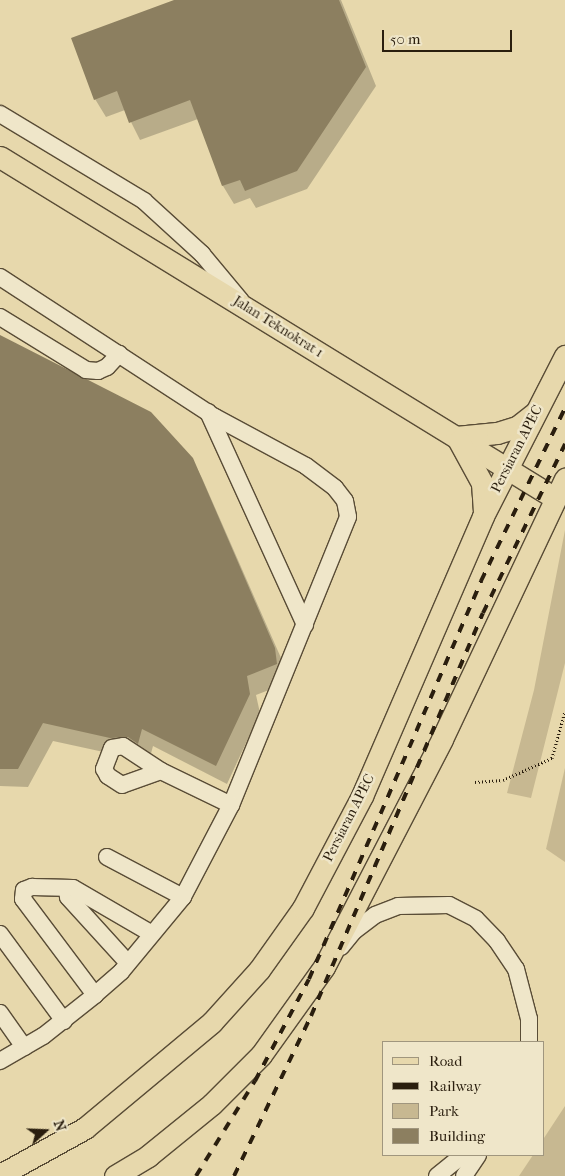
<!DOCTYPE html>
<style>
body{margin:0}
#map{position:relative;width:565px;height:1176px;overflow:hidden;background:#e7d8ac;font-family:"IM FELL French Canon",serif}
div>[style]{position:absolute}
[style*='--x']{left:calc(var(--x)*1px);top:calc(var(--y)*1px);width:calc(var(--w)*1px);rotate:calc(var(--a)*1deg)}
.green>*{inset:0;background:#c7b891}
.shadow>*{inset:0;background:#0003}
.building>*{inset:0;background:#8c7f60}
.path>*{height:3px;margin-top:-1.5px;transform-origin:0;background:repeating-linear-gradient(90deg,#2a1e0e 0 1px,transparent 0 3.5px)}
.roads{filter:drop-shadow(1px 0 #594c36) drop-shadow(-1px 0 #594c36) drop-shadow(0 1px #594c36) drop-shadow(0 -1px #594c36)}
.minor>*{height:16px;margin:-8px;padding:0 8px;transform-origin:8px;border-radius:8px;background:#efe6c9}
.major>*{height:21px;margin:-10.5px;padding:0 10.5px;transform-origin:10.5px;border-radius:10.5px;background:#e7d8ac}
.rail>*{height:4px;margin-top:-2px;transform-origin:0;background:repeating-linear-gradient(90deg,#2a1e0e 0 9px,transparent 0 18px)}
span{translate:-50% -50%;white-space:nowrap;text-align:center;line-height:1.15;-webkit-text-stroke:5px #efe6c9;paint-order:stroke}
.street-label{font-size:14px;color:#2a1e0e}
.legend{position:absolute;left:382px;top:1041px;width:162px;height:115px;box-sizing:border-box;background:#efe6c9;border:1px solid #a0967e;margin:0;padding:6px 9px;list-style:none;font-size:15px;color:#2a1e0e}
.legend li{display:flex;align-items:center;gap:10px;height:25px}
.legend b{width:25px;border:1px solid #a0967e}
.north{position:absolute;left:20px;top:1106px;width:50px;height:50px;-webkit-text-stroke:4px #efe6c9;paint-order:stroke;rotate:70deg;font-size:14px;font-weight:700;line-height:20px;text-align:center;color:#2a1e0e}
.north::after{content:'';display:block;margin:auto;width:18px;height:22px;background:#2a1e0e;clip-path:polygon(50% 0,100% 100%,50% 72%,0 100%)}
.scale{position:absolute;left:382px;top:30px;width:130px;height:22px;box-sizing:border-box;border:2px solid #2a1e0e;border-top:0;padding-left:6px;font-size:15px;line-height:18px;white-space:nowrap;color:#2a1e0e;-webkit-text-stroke:4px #efe6c9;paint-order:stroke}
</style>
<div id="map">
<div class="green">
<div style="clip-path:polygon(565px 530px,565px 663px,531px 798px,507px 793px,534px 690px)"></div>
<div style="clip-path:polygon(565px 768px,565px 862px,546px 849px)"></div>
<div style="clip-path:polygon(565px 1106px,565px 1176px,519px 1176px,533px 1155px,544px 1155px,544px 1138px)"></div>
</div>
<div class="shadow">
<div style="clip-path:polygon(177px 0,341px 0,376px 86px,307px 189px,256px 208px,250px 198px,234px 204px,223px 186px,198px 119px,140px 140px,125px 110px,106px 117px,95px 99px)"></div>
<div style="clip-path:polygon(0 336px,192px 459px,202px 478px,285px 667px,287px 683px,256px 695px,260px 713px,227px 784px,153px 746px,149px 761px,139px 755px,122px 756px,53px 741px,28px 787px,0 786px)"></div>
</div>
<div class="building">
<div style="clip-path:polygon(174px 0,339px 0,366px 67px,297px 171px,245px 191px,240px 180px,222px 186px,190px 100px,129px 123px,117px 91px,94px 100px,71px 38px)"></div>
<div style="clip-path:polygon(0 335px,151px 412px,193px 458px,275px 648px,277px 664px,247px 676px,250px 694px,216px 766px,142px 729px,138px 744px,128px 737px,110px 738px,43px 723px,18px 769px,0 769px)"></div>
</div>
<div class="path">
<div style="--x:475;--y:782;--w:28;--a:-4"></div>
<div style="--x:503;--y:780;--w:54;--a:-24.2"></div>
<div style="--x:552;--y:758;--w:49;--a:-74.5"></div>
</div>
<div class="roads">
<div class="minor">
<div style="--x:0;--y:114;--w:168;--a:31.1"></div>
<div style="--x:144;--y:201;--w:79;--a:42.4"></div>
<div style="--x:202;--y:254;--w:61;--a:50.3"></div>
<div style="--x:0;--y:277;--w:257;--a:33.1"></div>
<div style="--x:215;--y:417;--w:103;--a:28.3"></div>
<div style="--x:306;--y:466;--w:36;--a:37"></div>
<div style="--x:335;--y:488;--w:16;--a:52"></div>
<div style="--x:345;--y:501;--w:16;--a:79"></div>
<div style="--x:348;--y:517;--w:311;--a:112.1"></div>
<div style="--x:231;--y:805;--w:104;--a:117.6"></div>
<div style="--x:183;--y:897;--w:97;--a:129.6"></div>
<div style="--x:121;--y:972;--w:35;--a:139"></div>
<div style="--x:95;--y:995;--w:66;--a:141.7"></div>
<div style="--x:43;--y:1036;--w:50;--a:149.8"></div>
<div style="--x:0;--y:317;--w:101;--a:31.6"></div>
<div style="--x:86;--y:370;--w:12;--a:5"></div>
<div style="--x:98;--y:371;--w:10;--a:-24"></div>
<div style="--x:107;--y:367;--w:18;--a:-47"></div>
<div style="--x:208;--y:412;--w:234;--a:65.5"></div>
<div style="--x:161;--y:771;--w:41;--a:160.3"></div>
<div style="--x:122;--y:785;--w:17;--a:-147"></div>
<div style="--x:108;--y:776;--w:8;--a:-120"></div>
<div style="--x:104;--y:769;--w:22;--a:-69"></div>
<div style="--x:112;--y:748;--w:11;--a:-10"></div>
<div style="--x:123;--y:746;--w:45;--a:33.3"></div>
<div style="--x:161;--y:771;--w:78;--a:25.9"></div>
<div style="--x:107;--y:857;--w:86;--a:27.8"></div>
<div style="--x:67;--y:889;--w:8;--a:83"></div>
<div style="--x:68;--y:897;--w:89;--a:47.7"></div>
<div style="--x:0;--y:934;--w:108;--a:53.7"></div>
<div style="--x:341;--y:947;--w:21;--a:-51"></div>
<div style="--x:354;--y:931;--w:26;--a:-37"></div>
<div style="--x:375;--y:915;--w:25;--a:-21"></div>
<div style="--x:398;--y:906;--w:51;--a:-1.1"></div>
<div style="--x:449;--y:905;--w:30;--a:27"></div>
<div style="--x:476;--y:919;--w:30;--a:46"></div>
<div style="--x:497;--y:941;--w:34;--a:56"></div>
<div style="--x:516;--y:969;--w:52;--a:75.4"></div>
<div style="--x:529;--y:1019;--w:23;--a:90"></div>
<div style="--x:95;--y:995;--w:120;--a:-126.9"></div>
<div style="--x:23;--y:899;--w:9;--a:-84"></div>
<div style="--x:24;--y:890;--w:9;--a:-21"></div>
<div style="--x:32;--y:887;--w:41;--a:1.4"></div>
<div style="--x:73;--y:888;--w:91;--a:30.2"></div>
<div style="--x:0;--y:1013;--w:42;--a:54.8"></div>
<div style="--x:437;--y:1176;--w:33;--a:-39"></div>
<div style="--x:464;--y:1176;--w:25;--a:-56"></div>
</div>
<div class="major">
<div style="--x:0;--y:157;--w:651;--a:31.57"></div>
<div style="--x:456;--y:437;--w:41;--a:-5.6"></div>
<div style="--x:497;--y:433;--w:21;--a:-17"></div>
<div style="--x:517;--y:427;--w:23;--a:-38"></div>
<div style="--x:459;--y:441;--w:48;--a:61.3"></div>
<div style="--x:482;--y:483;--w:29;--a:86"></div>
<div style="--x:0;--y:1175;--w:97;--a:-28.9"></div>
<div style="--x:85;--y:1128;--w:165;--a:-39.8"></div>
<div style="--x:212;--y:1022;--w:70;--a:-47.9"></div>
<div style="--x:259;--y:970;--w:76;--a:-54.6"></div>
<div style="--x:303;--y:908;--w:127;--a:-62.2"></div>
<div style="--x:362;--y:796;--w:305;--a:-66.6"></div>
<div style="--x:483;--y:516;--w:180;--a:-62.9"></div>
<div style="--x:115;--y:1176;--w:39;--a:-31"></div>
<div style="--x:148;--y:1156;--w:82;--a:-39.1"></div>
<div style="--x:212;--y:1104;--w:69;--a:-45"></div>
<div style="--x:261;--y:1055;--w:108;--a:-54.4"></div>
<div style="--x:324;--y:967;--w:257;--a:-62.6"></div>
<div style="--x:442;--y:739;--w:288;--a:-64.7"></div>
</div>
</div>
<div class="rail">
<div style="--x:196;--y:1176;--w:112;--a:-58.2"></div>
<div style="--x:255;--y:1081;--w:115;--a:-62.1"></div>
<div style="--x:309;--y:979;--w:434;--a:-66.6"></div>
<div style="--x:481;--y:581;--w:192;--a:-64.1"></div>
<div style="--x:234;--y:1176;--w:178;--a:-64.3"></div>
<div style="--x:311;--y:1016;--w:438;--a:-66.9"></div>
<div style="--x:483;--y:613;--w:188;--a:-64.1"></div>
</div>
<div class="street-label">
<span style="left:278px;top:327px;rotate:32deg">Jalan Teknokrat 1</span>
<span style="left:517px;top:449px;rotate:-63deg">Persiaran APEC</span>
<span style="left:349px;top:818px;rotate:-63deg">Persiaran APEC</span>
</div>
<ul class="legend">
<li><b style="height:6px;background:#e7d8ac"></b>Road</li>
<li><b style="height:6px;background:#2a1e0e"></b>Railway</li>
<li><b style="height:14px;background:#c7b891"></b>Park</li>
<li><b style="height:14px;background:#8c7f60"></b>Building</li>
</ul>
<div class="north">N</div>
<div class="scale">50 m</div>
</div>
